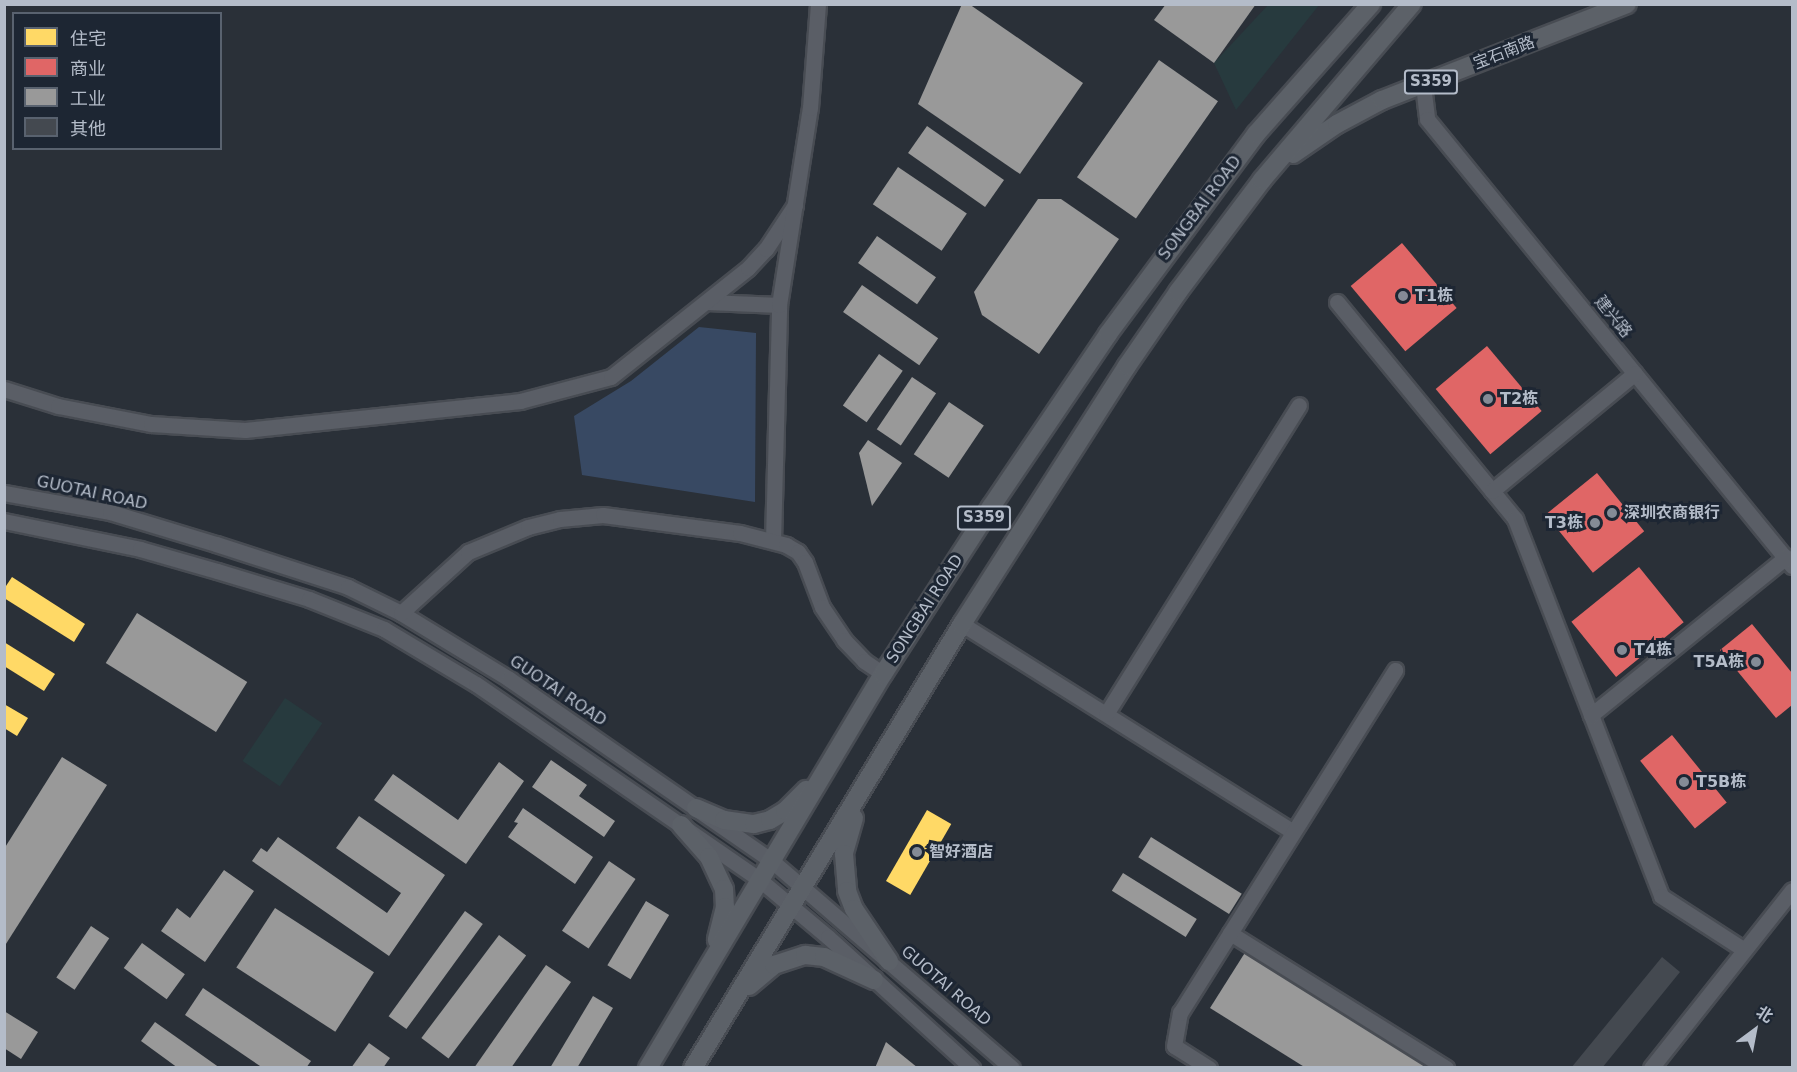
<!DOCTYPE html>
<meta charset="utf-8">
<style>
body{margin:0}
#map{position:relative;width:1797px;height:1072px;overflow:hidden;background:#2a3038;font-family:"DejaVu Sans","Noto Sans SC",sans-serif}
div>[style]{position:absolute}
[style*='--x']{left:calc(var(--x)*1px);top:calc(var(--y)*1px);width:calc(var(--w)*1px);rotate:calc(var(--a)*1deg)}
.green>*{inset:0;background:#273a3e;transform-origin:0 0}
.water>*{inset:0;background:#384963}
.homes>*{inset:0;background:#ffd966;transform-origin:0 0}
.shops>*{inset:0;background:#e06666;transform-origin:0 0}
.industry>*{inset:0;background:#999;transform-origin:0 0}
.building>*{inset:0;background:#444950}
.roads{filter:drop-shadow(2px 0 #484c53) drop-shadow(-2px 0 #484c53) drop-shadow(0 2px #484c53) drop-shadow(0 -2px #484c53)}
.minor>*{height:15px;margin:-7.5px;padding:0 7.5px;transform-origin:7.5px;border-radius:7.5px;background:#5a5e66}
.major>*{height:18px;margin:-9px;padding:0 9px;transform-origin:9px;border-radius:9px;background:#5c6168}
.dots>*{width:16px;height:16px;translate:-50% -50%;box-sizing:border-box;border:3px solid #1d2633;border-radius:50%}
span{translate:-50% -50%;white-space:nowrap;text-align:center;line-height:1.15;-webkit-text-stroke:6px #1d2633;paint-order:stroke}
.shield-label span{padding:2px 4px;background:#1d2633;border:2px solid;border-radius:4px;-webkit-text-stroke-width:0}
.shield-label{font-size:15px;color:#b4bcc9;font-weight:700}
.street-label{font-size:16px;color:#b4bcc9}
.poi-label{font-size:16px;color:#b4bcc9;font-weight:700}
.left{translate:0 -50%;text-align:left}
.right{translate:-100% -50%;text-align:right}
.frame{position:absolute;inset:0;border:6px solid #b4bcc9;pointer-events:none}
.legend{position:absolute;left:12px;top:12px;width:210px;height:138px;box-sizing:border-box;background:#1d2633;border:2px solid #59626f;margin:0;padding:8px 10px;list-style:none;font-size:18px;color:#b4bcc9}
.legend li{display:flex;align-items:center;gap:12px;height:30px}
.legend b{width:30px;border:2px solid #59626f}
.north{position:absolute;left:1725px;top:1000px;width:60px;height:60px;-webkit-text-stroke:4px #1d2633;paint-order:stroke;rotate:32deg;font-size:16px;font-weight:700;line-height:24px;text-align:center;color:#b4bcc9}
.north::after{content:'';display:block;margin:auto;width:21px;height:27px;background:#b4bcc9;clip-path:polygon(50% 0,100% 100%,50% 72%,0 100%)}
</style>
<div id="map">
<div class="green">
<div style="clip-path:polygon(1268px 5px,1319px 5px,1236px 110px,1214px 63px)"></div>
<div style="left:285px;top:698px;width:45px;height:76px;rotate:34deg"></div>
</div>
<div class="water">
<div style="clip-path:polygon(699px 327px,756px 333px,755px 502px,582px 475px,574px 416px,631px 381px)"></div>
</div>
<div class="homes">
<div style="clip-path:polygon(12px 577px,85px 624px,74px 642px,4px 598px,4px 589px)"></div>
<div style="clip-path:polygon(4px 642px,55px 674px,44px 691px,4px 666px)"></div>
<div style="clip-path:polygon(4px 704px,28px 718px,17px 736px,4px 728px)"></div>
<div style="left:927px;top:810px;width:28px;height:82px;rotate:30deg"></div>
</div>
<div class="shops">
<div style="left:1402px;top:243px;width:85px;height:67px;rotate:50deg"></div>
<div style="left:1487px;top:346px;width:85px;height:67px;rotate:50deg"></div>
<div style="left:1597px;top:473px;width:75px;height:66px;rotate:51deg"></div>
<div style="left:1639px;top:567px;width:71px;height:87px;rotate:51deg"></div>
<div style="clip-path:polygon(1752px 624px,1792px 673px,1792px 705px,1776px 718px,1720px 650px)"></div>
<div style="left:1672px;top:735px;width:87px;height:41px;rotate:51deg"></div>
</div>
<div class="industry">
<div style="clip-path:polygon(962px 4px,969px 4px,1083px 83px,1020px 174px,918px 104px)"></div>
<div style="clip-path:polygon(1166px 4px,1256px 4px,1214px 63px,1154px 20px)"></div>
<div style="left:1159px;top:60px;width:72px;height:143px;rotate:35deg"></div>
<div style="left:927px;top:126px;width:94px;height:33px;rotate:35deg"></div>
<div style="left:898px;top:167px;width:83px;height:45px;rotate:34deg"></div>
<div style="clip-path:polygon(1038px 199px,1061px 199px,1119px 239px,1039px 354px,982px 315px,974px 292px)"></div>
<div style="left:877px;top:236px;width:72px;height:33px;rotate:35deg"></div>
<div style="left:862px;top:285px;width:93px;height:33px;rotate:35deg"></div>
<div style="left:879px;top:354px;width:29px;height:63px;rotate:35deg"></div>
<div style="left:912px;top:377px;width:29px;height:63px;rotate:34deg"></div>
<div style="left:949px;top:402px;width:42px;height:63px;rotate:34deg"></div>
<div style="clip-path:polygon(868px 440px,902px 463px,872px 506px,859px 453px)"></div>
<div style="left:137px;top:613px;width:130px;height:59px;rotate:32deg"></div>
<div style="clip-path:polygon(62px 757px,107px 785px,4px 947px,4px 849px)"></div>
<div style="clip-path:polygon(551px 760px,587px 785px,579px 796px,615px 821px,604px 837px,532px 787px)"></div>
<div style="clip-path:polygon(499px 762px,524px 781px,466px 864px,374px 800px,393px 774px,458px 820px)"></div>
<div style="clip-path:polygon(523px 808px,593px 857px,575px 884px,508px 837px,518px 823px,514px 822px)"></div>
<div style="clip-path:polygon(359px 816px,445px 875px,389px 956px,252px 861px,261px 848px,267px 852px,278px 837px,387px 913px,401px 893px,336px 848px)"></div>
<div style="left:1151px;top:837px;width:107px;height:24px;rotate:32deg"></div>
<div style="left:609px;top:861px;width:32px;height:84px;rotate:34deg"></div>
<div style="clip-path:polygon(224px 870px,254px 891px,205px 962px,161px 931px,177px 908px,190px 918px)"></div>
<div style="left:1123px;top:873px;width:87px;height:21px;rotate:32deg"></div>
<div style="left:646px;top:901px;width:27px;height:75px;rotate:31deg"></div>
<div style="left:275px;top:908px;width:118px;height:71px;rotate:33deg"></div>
<div style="left:465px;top:911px;width:22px;height:130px;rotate:36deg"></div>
<div style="left:91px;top:926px;width:22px;height:62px;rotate:34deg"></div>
<div style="left:499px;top:935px;width:34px;height:129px;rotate:37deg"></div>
<div style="left:142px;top:943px;width:53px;height:31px;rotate:36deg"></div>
<div style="clip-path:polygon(1246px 951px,1427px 1064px,1425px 1068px,1306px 1068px,1210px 1008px)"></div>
<div style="clip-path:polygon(546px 965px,571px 982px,511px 1068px,474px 1068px)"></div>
<div style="clip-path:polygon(203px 988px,311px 1061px,306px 1068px,263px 1068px,185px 1015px)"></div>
<div style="clip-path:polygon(593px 996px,613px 1008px,577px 1068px,550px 1068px)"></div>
<div style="clip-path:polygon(4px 1011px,38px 1032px,21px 1059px,4px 1048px)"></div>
<div style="clip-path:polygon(155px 1022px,220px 1068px,178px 1068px,141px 1041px)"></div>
<div style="clip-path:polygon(886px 1042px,918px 1068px,875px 1068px)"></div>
<div style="clip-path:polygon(369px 1043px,390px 1058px,383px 1068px,351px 1068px)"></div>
</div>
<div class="building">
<div style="clip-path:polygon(1662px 957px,1680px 972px,1602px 1068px,1571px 1068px)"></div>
</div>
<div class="roads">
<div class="minor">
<div style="--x:1423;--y:85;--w:34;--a:83"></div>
<div style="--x:1427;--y:119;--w:577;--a:50.77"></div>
<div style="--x:708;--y:302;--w:71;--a:2.4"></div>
<div style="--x:1337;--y:302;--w:281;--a:50.6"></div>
<div style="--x:1515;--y:519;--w:404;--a:68.8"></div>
<div style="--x:1661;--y:896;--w:98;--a:32.9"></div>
<div style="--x:4;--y:389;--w:57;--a:17.5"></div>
<div style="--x:58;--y:406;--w:95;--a:11"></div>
<div style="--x:151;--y:424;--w:94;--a:3.7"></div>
<div style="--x:245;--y:430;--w:277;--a:-6"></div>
<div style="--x:520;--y:401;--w:94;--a:-14.8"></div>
<div style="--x:611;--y:377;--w:175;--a:-38.5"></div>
<div style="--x:748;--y:268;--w:26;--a:-47"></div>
<div style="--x:766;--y:249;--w:53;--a:-56.6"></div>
<div style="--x:1492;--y:491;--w:185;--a:-39.5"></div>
<div style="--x:4;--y:493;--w:108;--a:10.2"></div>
<div style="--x:110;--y:512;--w:111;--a:16.8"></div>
<div style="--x:216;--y:544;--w:139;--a:18"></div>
<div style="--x:348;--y:587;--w:59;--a:26.1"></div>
<div style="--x:401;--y:613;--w:127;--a:31.4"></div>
<div style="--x:509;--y:679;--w:320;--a:34.7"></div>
<div style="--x:772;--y:861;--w:317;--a:40.8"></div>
<div style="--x:4;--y:521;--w:139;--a:11.6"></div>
<div style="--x:140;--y:549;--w:80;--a:15.9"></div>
<div style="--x:217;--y:571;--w:96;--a:16.9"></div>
<div style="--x:309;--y:599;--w:81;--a:21.8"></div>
<div style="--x:384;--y:629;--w:107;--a:30.9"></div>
<div style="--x:476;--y:684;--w:345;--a:34.6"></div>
<div style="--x:760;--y:880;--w:89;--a:40"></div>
<div style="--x:828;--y:937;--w:195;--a:42.3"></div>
<div style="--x:773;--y:541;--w:236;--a:-88.5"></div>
<div style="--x:779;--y:305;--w:199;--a:-81.1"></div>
<div style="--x:810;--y:108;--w:104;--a:-85.6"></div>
<div style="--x:401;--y:613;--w:91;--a:-42.3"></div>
<div style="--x:468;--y:552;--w:65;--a:-22.6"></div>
<div style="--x:528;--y:527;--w:33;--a:-14"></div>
<div style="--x:560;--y:519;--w:43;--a:-5.3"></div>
<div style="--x:603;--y:515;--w:138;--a:7.5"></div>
<div style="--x:740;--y:533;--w:48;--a:14.6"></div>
<div style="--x:786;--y:545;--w:14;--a:30"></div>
<div style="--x:798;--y:552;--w:12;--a:55"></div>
<div style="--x:805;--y:562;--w:48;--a:69.3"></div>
<div style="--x:822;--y:607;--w:40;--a:56"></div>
<div style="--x:844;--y:640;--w:29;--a:46"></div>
<div style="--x:864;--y:661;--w:23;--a:34"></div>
<div style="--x:962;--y:624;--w:391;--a:32.1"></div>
<div style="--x:1106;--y:714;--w:364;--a:-58"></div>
<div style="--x:1591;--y:715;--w:251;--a:-39"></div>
<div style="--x:1230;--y:933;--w:255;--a:32"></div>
<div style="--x:1209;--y:1068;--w:41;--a:-147.8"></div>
<div style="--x:1174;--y:1046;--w:34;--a:-80"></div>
<div style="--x:1180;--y:1013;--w:405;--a:-57.9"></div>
<div style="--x:1651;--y:1068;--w:227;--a:-51.6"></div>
</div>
<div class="major">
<div style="--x:1293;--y:154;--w:53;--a:-34.3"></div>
<div style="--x:1337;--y:124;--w:51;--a:-28.1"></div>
<div style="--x:1382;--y:100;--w:263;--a:-21.4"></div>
<div style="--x:696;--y:808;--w:30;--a:23"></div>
<div style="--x:724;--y:820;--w:30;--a:8"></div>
<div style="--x:754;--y:824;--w:16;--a:-14"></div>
<div style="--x:770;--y:820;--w:17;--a:-31"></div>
<div style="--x:785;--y:811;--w:30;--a:-45"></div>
<div style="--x:854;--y:818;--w:37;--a:106"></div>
<div style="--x:844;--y:854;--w:37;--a:85"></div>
<div style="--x:847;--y:891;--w:19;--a:69"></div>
<div style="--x:854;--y:909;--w:63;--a:56.1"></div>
<div style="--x:681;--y:825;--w:43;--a:48.8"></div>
<div style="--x:709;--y:857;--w:35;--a:65"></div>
<div style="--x:724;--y:889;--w:18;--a:87"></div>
<div style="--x:725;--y:907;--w:34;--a:104"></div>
<div style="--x:749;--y:986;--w:33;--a:-40"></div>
<div style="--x:774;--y:965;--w:33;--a:-18"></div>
<div style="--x:805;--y:955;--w:19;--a:6"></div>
<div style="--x:824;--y:957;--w:55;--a:24.7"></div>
<div style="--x:648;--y:1068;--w:459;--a:-59.2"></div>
<div style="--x:883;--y:674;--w:199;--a:-57.1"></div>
<div style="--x:991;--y:507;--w:209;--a:-55.9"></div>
<div style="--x:1108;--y:334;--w:249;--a:-53.5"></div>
<div style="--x:1256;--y:134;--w:174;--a:-48.5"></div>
<div style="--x:693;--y:1068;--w:519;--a:-58.79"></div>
<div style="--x:962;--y:624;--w:306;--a:-57.4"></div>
<div style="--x:1127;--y:366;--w:90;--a:-55.4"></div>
<div style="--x:1178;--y:292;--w:140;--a:-53.1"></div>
<div style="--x:1262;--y:180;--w:231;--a:-49.6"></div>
</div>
</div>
<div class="dots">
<div style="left:1403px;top:296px;background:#848b96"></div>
<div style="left:1488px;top:399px;background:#848b96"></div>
<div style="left:1612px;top:513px;background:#848b96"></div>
<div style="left:1595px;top:523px;background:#848b96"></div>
<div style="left:1622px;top:650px;background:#848b96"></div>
<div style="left:1756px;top:662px;background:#848b96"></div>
<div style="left:1684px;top:782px;background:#848b96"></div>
<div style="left:917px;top:852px;background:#848b96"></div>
</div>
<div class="shield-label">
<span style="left:1431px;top:82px">S359</span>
<span style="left:984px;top:518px">S359</span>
</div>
<div class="street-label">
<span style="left:1504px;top:53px;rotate:-21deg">宝石南路</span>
<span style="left:1200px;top:208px;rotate:-53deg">SONGBAI ROAD</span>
<span style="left:1613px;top:317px;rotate:51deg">建兴路</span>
<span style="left:92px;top:493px;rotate:12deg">GUOTAI ROAD</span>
<span style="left:925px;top:609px;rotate:-57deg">SONGBAI ROAD</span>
<span style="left:558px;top:691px;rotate:34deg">GUOTAI ROAD</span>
<span style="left:946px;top:986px;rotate:41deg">GUOTAI ROAD</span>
</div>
<div class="poi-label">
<span class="left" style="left:1415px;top:296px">T1栋</span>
<span class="left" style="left:1500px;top:399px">T2栋</span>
<span class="left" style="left:1624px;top:513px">深圳农商银行</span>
<span class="right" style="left:1583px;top:523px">T3栋</span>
<span class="left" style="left:1634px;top:650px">T4栋</span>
<span class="right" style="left:1744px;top:662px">T5A栋</span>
<span class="left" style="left:1696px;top:782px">T5B栋</span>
<span class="left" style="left:929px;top:852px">智好酒店</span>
</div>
<div class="frame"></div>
<ul class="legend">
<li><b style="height:16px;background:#ffd966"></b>住宅</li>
<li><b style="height:16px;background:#e06666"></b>商业</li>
<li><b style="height:16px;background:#999"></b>工业</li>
<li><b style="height:16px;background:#444950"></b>其他</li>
</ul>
<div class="north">北</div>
</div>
